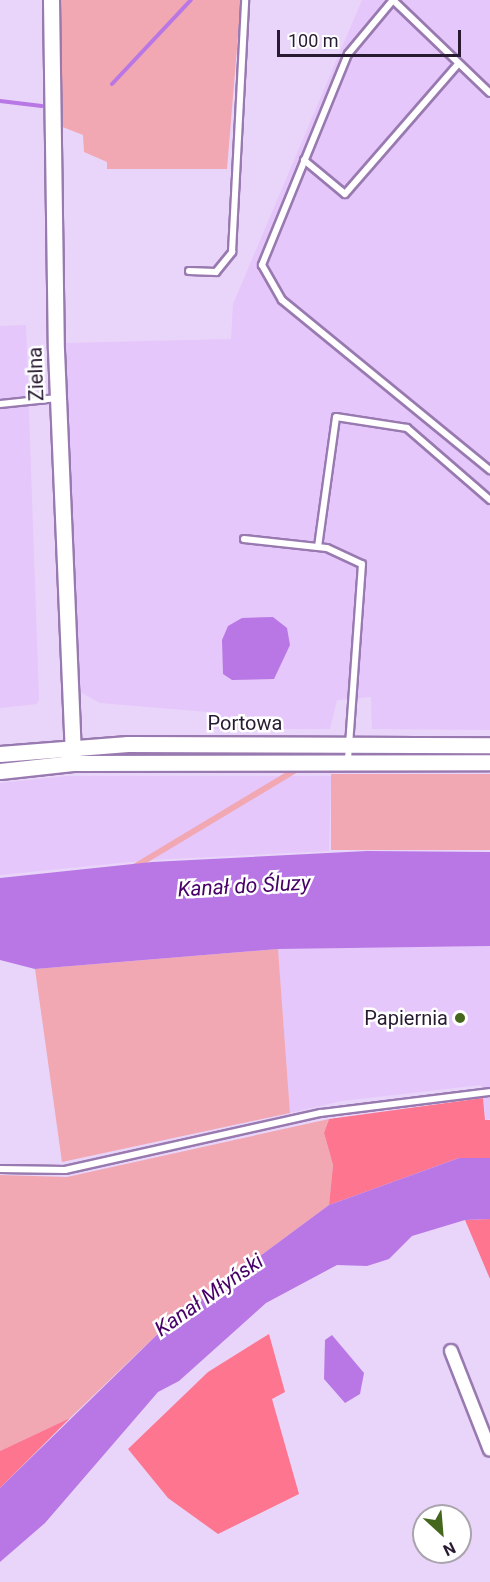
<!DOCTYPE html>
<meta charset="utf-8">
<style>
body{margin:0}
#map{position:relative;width:490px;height:1582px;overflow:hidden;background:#e9d5f9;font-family:Roboto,sans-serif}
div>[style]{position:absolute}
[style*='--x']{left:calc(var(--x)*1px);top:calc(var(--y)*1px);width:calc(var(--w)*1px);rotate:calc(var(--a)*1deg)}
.built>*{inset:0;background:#e5c7fb}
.green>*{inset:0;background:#f1a8b2;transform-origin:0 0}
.forest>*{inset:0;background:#fd758e}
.water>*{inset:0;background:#b977e5}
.stream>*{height:4px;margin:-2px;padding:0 2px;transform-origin:2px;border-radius:2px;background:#b977e5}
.roads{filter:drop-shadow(2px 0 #997ab0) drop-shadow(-2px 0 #997ab0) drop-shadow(0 2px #997ab0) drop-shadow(0 -2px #997ab0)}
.service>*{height:6px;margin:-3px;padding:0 3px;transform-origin:3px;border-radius:3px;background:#fff}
.minor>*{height:12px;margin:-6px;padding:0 6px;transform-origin:6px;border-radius:6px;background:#fff}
.tertiary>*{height:15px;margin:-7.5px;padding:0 7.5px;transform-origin:7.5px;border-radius:7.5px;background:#fff}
.dots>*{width:16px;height:16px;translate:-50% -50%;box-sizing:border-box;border:3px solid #fff;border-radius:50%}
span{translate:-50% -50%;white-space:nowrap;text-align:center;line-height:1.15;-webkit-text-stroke:5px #fff;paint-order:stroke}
.street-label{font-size:20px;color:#281b31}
.poi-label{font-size:20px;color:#281b31}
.right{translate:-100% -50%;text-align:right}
.water-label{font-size:21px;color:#480069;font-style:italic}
.north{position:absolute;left:412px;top:1504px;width:60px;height:60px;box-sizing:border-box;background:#fff;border:2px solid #a9a4ad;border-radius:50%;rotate:154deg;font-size:16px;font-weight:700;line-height:24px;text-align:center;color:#281b31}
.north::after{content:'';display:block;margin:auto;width:21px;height:27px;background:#45661d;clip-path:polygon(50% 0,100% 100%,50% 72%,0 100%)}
.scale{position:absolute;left:277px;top:30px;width:184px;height:27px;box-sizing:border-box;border:3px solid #281b31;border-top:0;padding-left:8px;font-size:18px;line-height:21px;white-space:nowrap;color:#281b31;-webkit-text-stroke:4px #fff;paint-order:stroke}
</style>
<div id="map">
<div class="built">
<div style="clip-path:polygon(362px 0,490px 0,490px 730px,372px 729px,371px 697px,337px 700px,330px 729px,206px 729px,208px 712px,100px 703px,75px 689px,65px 343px,231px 339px,233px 304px)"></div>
<div style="clip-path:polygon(26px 325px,39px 699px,37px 704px,0 708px,0 326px)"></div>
<div style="clip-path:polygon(68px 776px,331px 776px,329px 851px,150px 860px,0 875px,0 783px)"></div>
<div style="clip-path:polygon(490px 946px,490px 1119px,486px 1120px,481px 1085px,342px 1101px,290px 1113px,278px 949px)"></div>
</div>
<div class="green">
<div style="clip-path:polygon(59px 0,241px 0,227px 169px,107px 169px,107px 162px,84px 152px,83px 135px,60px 126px)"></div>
<div style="left:323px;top:750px;width:6px;height:242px;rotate:59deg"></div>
<div style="clip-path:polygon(490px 751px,490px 757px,365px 756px,361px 752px)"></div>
<div style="left:490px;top:774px;width:76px;height:159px;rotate:90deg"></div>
<div style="clip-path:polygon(278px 949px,290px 1113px,62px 1162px,35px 969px)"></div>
<div style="clip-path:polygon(329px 1119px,324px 1133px,333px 1165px,329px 1205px,168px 1324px,70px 1418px,0 1451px,0 1175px,67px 1177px)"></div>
</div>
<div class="forest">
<div style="clip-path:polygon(483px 1098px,485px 1120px,490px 1120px,490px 1158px,459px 1158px,329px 1205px,333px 1165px,324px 1133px,329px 1119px)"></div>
<div style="clip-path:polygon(490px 1219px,490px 1279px,465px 1220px)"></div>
<div style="clip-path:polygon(269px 1334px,285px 1392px,272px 1399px,299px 1494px,218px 1534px,168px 1498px,128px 1449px,208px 1372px)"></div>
<div style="clip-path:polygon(70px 1418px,0 1488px,0 1451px)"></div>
</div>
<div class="water">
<div style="clip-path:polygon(273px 617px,287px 628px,290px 645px,274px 679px,232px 680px,223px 674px,222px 640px,228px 626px,242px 618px)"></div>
<div style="clip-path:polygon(367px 851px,490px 852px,490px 946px,278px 949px,35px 969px,0 960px,0 878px,152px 862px)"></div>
<div style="clip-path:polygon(459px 1158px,490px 1158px,490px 1219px,465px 1220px,412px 1236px,389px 1259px,367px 1266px,337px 1265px,266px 1303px,179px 1381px,158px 1392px,45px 1523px,0 1562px,0 1488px,168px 1324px,329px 1205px)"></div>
<div style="clip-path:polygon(332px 1335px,364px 1373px,360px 1394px,345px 1403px,324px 1379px,325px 1340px)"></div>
</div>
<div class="stream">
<div style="--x:112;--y:84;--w:115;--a:-46.8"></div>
<div style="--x:0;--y:101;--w:42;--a:6.8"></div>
</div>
<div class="roads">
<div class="service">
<div style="--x:393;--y:0;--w:70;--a:129.8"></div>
<div style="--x:348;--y:54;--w:228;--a:112.2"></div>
<div style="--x:262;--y:265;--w:40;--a:60.3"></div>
<div style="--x:282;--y:300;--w:269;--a:39.3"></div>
<div style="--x:393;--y:0;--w:134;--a:43.8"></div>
<div style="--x:304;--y:160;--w:53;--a:39.7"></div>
<div style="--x:345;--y:194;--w:172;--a:-49"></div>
<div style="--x:189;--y:271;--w:27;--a:2"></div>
<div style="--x:216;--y:272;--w:26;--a:-51"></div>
<div style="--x:232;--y:252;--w:252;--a:-87"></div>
<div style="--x:0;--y:404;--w:57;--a:-6"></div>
<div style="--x:244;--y:539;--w:83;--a:6.2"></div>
<div style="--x:327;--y:548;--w:38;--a:25"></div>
<div style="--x:362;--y:564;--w:196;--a:94.1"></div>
<div style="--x:318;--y:547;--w:131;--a:-82.1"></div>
<div style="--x:336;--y:417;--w:72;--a:8.8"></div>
<div style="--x:407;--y:428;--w:110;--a:40.9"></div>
<div style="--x:0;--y:1169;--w:65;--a:0.9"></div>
<div style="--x:65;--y:1170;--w:262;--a:-12.6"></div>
<div style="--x:321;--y:1113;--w:170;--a:-7.1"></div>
</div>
<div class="minor">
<div style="--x:451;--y:1351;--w:106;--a:68.5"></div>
</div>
<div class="tertiary">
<div style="--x:51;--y:0;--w:350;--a:89.2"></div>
<div style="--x:56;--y:350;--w:413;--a:87.6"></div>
<div style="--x:0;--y:754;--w:128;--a:-4.5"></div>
<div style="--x:128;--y:744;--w:362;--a:0.2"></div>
<div style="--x:0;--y:771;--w:73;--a:-6.3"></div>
<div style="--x:73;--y:763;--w:417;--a:-0.1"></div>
</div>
</div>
<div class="dots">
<div style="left:460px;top:1018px;background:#45661d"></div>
</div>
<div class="street-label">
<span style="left:36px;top:374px;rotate:-92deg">Zielna</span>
<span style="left:245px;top:723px">Portowa</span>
</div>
<div class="poi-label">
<span class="right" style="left:448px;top:1018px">Papiernia</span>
</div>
<div class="water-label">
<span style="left:244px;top:886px;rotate:-3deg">Kanał do Śluzy</span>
<span style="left:209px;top:1295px;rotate:-35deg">Kanał Młyński</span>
</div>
<div class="north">N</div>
<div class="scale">100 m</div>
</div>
